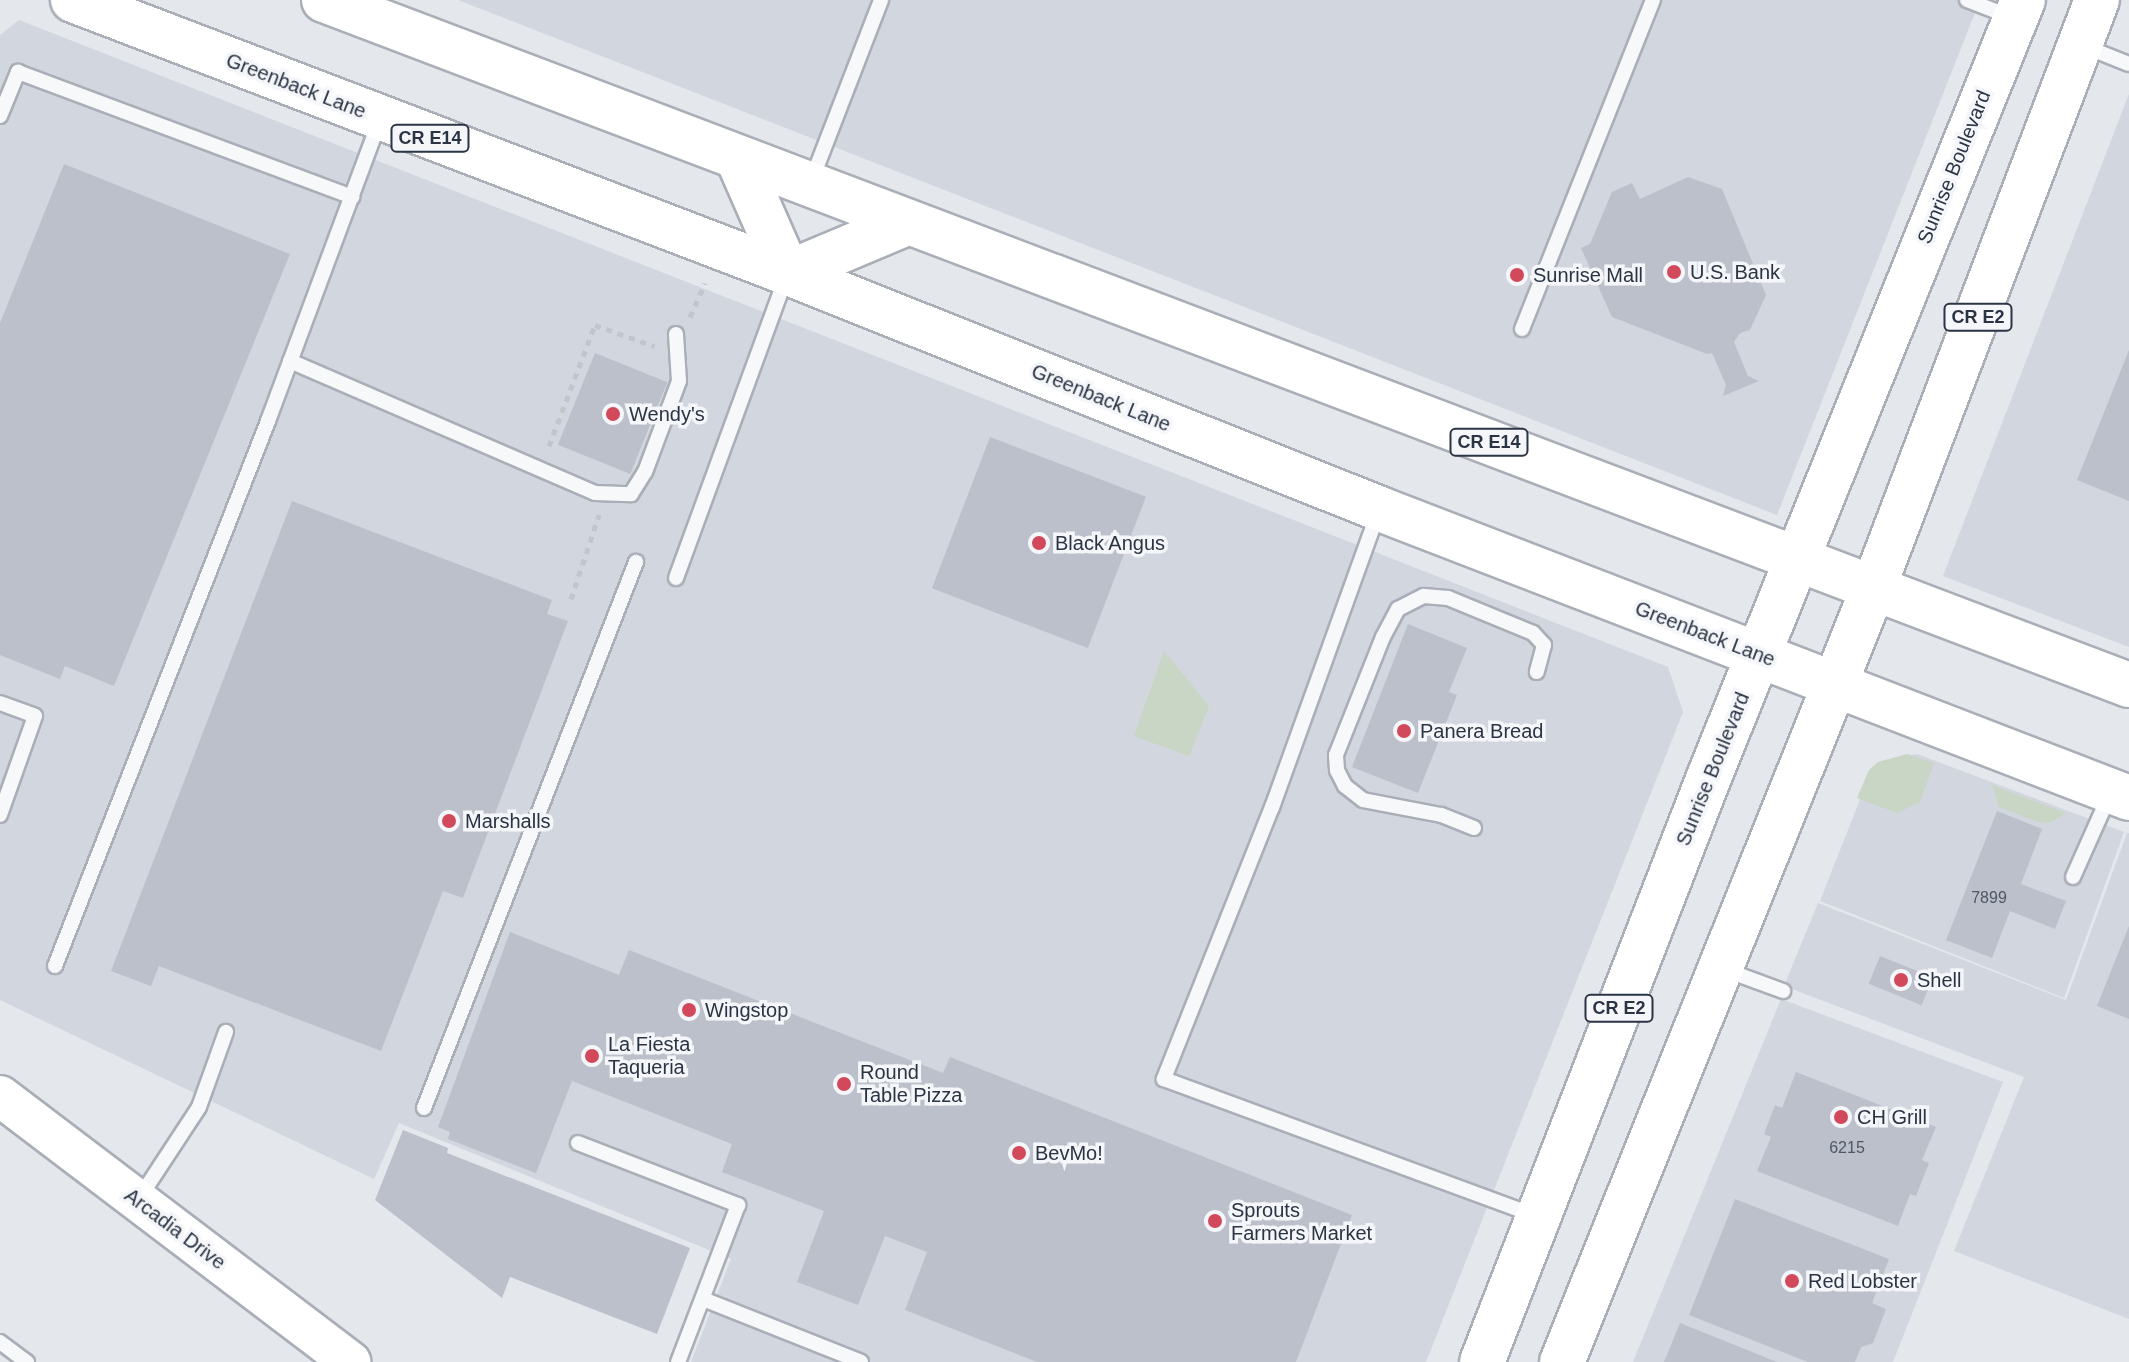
<!DOCTYPE html>
<style>
body{margin:0}
#map{position:relative;width:2129px;height:1362px;overflow:hidden;background:#e4e7ec;font-family:Arial,sans-serif}
div>[style]{position:absolute}
[style*='--x']{left:calc(var(--x)*1px);top:calc(var(--y)*1px);width:calc(var(--w)*1px);rotate:calc(var(--a)*1deg)}
.built>*{inset:0;background:#d2d6de}
.green>*{inset:0;background:#c9d6c5}
.building>*{inset:0;background:#bbc0ca;transform-origin:0 0}
.path>*{height:5px;margin-top:-2.5px;transform-origin:0;background:repeating-linear-gradient(90deg,#c2c5cb 0 6px,transparent 0 12px)}
.roads{filter:drop-shadow(2px 0 #a9aeb7) drop-shadow(-2px 0 #a9aeb7) drop-shadow(0 2px #a9aeb7) drop-shadow(0 -2px #a9aeb7)}
.lane>*{height:14px;margin:-7px;padding:0 7px;transform-origin:7px;border-radius:7px;background:#f7f8fa}
.secondary>*{height:40px;margin:-20px;padding:0 20px;transform-origin:20px;border-radius:20px;background:#fff}
.primary>*{height:44px;margin:-22px;padding:0 22px;transform-origin:22px;border-radius:22px;background:#fff}
.dots>*{width:22px;height:22px;translate:-50% -50%;box-sizing:border-box;border:4px solid #f4f6f9;border-radius:50%}
span{translate:-50% -50%;white-space:nowrap;text-align:center;line-height:1.15;-webkit-text-stroke:7px #f4f6f9;paint-order:stroke}
.number-label{font-size:16px;color:#4f5766}
.number-label span{-webkit-text-stroke-width:0}
.shield-label span{padding:2px 6px;background:#f4f6f9;border:2px solid;border-radius:6px;-webkit-text-stroke-width:0}
.shield-label{font-size:18px;color:#2b3445;font-weight:700}
.street-label{font-size:20px;color:#2b3445}
.poi-label{font-size:20px;color:#2b3445}
.left{translate:0 -50%;text-align:left}
</style>
<div id="map">
<div class="built">
<div style="clip-path:polygon(458px 0,1980px 0,1777px 515px)"></div>
<div style="clip-path:polygon(19px 20px,1668px 667px,1683px 712px,1426px 1362px,691px 1362px,731px 1259px,399px 1123px,374px 1179px,0 1000px,0 35px)"></div>
<div style="clip-path:polygon(2129px 94px,2129px 647px,1943px 576px)"></div>
<div style="clip-path:polygon(1917px 754px,2124px 832px,2064px 998px,1820px 901px,1872px 769px,1894px 758px)"></div>
<div style="clip-path:polygon(2127px 833px,2129px 833px,2129px 1319px,1954px 1251px,2024px 1077px,1784px 986px,1818px 903px,2066px 1000px)"></div>
<div style="clip-path:polygon(1781px 999px,2003px 1082px,1893px 1362px,1633px 1362px)"></div>
</div>
<div class="green">
<div style="clip-path:polygon(1164px 651px,1209px 706px,1189px 756px,1134px 736px)"></div>
<div style="clip-path:polygon(1907px 754px,1934px 763px,1920px 802px,1897px 813px,1857px 798px,1869px 770px,1878px 762px)"></div>
<div style="clip-path:polygon(1992px 785px,2066px 813px,2052px 822px,2041px 823px,1999px 807px)"></div>
</div>
<div class="building">
<div style="clip-path:polygon(64px 164px,290px 254px,114px 686px,65px 666px,60px 679px,0 655px,0 323px)"></div>
<div style="clip-path:polygon(1688px 177px,1722px 189px,1766px 295px,1750px 330px,1740px 333px,1734px 342px,1748px 376px,1759px 381px,1723px 396px,1726px 385px,1712px 353px,1707px 354px,1612px 317px,1581px 248px,1590px 244px,1612px 192px,1632px 183px,1640px 199px)"></div>
<div style="clip-path:polygon(2129px 350px,2129px 501px,2077px 480px)"></div>
<div style="left:595px;top:353px;width:78px;height:99px;rotate:22deg"></div>
<div style="left:990px;top:437px;width:167px;height:162px;rotate:21deg"></div>
<div style="clip-path:polygon(292px 501px,552px 600px,547px 614px,568px 621px,463px 898px,443px 891px,381px 1051px,159px 966px,151px 986px,111px 971px)"></div>
<div style="clip-path:polygon(1408px 624px,1467px 648px,1449px 692px,1457px 695px,1418px 793px,1352px 767px)"></div>
<div style="clip-path:polygon(1997px 811px,2042px 829px,2021px 884px,2066px 901px,2055px 929px,2010px 911px,1992px 958px,1946px 940px)"></div>
<div style="clip-path:polygon(2129px 926px,2129px 1019px,2097px 1006px)"></div>
<div style="clip-path:polygon(510px 932px,619px 975px,629px 950px,943px 1073px,950px 1057px,1352px 1215px,1296px 1362px,1037px 1362px,905px 1310px,927px 1252px,885px 1236px,858px 1305px,797px 1282px,824px 1211px,722px 1172px,732px 1144px,572px 1081px,536px 1173px,448px 1139px,450px 1132px,438px 1127px)"></div>
<div style="left:1880px;top:956px;width:57px;height:30px;rotate:22deg"></div>
<div style="clip-path:polygon(1796px 1072px,1936px 1127px,1922px 1160px,1929px 1163px,1916px 1196px,1910px 1194px,1898px 1226px,1757px 1171px,1771px 1137px,1764px 1134px,1775px 1105px,1782px 1108px)"></div>
<div style="clip-path:polygon(403px 1130px,448px 1148px,447px 1153px,690px 1248px,657px 1334px,510px 1277px,502px 1298px,375px 1200px)"></div>
<div style="clip-path:polygon(1735px 1199px,1889px 1259px,1872px 1303px,1886px 1309px,1873px 1343px,1861px 1347px,1855px 1362px,1808px 1362px,1689px 1315px)"></div>
<div style="clip-path:polygon(1680px 1323px,1777px 1362px,1664px 1362px)"></div>
</div>
<div class="path">
<div style="--x:690;--y:317;--w:37;--a:-66"></div>
<div style="--x:549;--y:446;--w:129;--a:-69.2"></div>
<div style="--x:595;--y:325;--w:63;--a:19.6"></div>
<div style="--x:571;--y:599;--w:89;--a:-71.6"></div>
</div>
<div class="roads">
<div class="lane">
<div style="--x:1967;--y:0;--w:47;--a:21.1"></div>
<div style="--x:2084;--y:46;--w:48;--a:21.8"></div>
<div style="--x:0;--y:116;--w:48;--a:-67.8"></div>
<div style="--x:18;--y:72;--w:357;--a:20.5"></div>
<div style="--x:812;--y:179;--w:192;--a:-68.9"></div>
<div style="--x:1522;--y:329;--w:354;--a:-68.3"></div>
<div style="--x:290;--y:361;--w:332;--a:23.4"></div>
<div style="--x:595;--y:493;--w:36;--a:2"></div>
<div style="--x:631;--y:494;--w:26;--a:-58"></div>
<div style="--x:645;--y:472;--w:97;--a:-69.5"></div>
<div style="--x:679;--y:381;--w:47;--a:-93.7"></div>
<div style="--x:1378;--y:513;--w:313;--a:109.8"></div>
<div style="--x:1272;--y:807;--w:293;--a:111.7"></div>
<div style="--x:1164;--y:1079;--w:394;--a:20.2"></div>
<div style="--x:676;--y:578;--w:320;--a:-69.9"></div>
<div style="--x:0;--y:703;--w:37;--a:20"></div>
<div style="--x:35;--y:716;--w:105;--a:109.5"></div>
<div style="--x:1474;--y:828;--w:35;--a:-158"></div>
<div style="--x:1441;--y:815;--w:79;--a:-169.1"></div>
<div style="--x:1363;--y:800;--w:23;--a:-142"></div>
<div style="--x:1345;--y:786;--w:18;--a:-117"></div>
<div style="--x:1337;--y:770;--w:15;--a:-94"></div>
<div style="--x:1336;--y:755;--w:127;--a:-68.3"></div>
<div style="--x:1383;--y:637;--w:32;--a:-62"></div>
<div style="--x:1398;--y:609;--w:29;--a:-27"></div>
<div style="--x:1424;--y:596;--w:24;--a:5"></div>
<div style="--x:1448;--y:598;--w:92;--a:22.4"></div>
<div style="--x:1533;--y:633;--w:16;--a:47"></div>
<div style="--x:1544;--y:645;--w:28;--a:105"></div>
<div style="--x:2073;--y:877;--w:89;--a:-66"></div>
<div style="--x:55;--y:966;--w:585;--a:-68.65"></div>
<div style="--x:268;--y:421;--w:318;--a:-69.6"></div>
<div style="--x:1726;--y:970;--w:61;--a:20.2"></div>
<div style="--x:424;--y:1108;--w:586;--a:-68.78"></div>
<div style="--x:578;--y:1143;--w:172;--a:21.2"></div>
<div style="--x:738;--y:1205;--w:168;--a:110.9"></div>
<div style="--x:138;--y:1200;--w:111;--a:-56.7"></div>
<div style="--x:199;--y:1107;--w:80;--a:-70.2"></div>
<div style="--x:703;--y:1299;--w:170;--a:21.7"></div>
<div style="--x:0;--y:1342;--w:34;--a:37"></div>
</div>
<div class="secondary">
<div style="--x:0;--y:1096;--w:440;--a:37.2"></div>
</div>
<div class="primary">
<div style="--x:73;--y:0;--w:765;--a:20.9"></div>
<div style="--x:788;--y:273;--w:637;--a:21.73"></div>
<div style="--x:1380;--y:509;--w:803;--a:21.1"></div>
<div style="--x:324;--y:0;--w:1931;--a:20.78"></div>
<div style="--x:738;--y:159;--w:124;--a:66.3"></div>
<div style="--x:788;--y:273;--w:129;--a:-22.8"></div>
<div style="--x:1482;--y:1362;--w:627;--a:-68.79"></div>
<div style="--x:1709;--y:777;--w:838;--a:-68"></div>
<div style="--x:1562;--y:1362;--w:833;--a:-68.08"></div>
<div style="--x:1873;--y:589;--w:630;--a:-69.18"></div>
</div>
</div>
<div class="dots">
<div style="left:1674px;top:272px;background:#d1495b"></div>
<div style="left:1517px;top:275px;background:#d1495b"></div>
<div style="left:613px;top:414px;background:#d1495b"></div>
<div style="left:1039px;top:543px;background:#d1495b"></div>
<div style="left:1404px;top:731px;background:#d1495b"></div>
<div style="left:449px;top:821px;background:#d1495b"></div>
<div style="left:1901px;top:980px;background:#d1495b"></div>
<div style="left:689px;top:1010px;background:#d1495b"></div>
<div style="left:592px;top:1056px;background:#d1495b"></div>
<div style="left:844px;top:1084px;background:#d1495b"></div>
<div style="left:1841px;top:1117px;background:#d1495b"></div>
<div style="left:1019px;top:1153px;background:#d1495b"></div>
<div style="left:1215px;top:1221px;background:#d1495b"></div>
<div style="left:1792px;top:1281px;background:#d1495b"></div>
</div>
<div class="number-label">
<span style="left:1989px;top:898px">7899</span>
<span style="left:1847px;top:1148px">6215</span>
</div>
<div class="shield-label">
<span style="left:430px;top:138px">CR E14</span>
<span style="left:1978px;top:317px">CR E2</span>
<span style="left:1489px;top:442px">CR E14</span>
<span style="left:1619px;top:1008px">CR E2</span>
</div>
<div class="street-label">
<span style="left:296px;top:86px;rotate:21deg">Greenback Lane</span>
<span style="left:1954px;top:167px;rotate:-68deg">Sunrise Boulevard</span>
<span style="left:1101px;top:398px;rotate:22deg">Greenback Lane</span>
<span style="left:1705px;top:634px;rotate:21deg">Greenback Lane</span>
<span style="left:1713px;top:769px;rotate:-68deg">Sunrise Boulevard</span>
<span style="left:175px;top:1229px;rotate:37deg">Arcadia Drive</span>
</div>
<div class="poi-label">
<span class="left" style="left:1690px;top:272px">U.S. Bank</span>
<span class="left" style="left:1533px;top:275px">Sunrise Mall</span>
<span class="left" style="left:629px;top:414px">Wendy's</span>
<span class="left" style="left:1055px;top:543px">Black Angus</span>
<span class="left" style="left:1420px;top:731px">Panera Bread</span>
<span class="left" style="left:465px;top:821px">Marshalls</span>
<span class="left" style="left:1917px;top:980px">Shell</span>
<span class="left" style="left:705px;top:1010px">Wingstop</span>
<span class="left" style="left:608px;top:1056px">La Fiesta<br>Taqueria</span>
<span class="left" style="left:860px;top:1084px">Round<br>Table Pizza</span>
<span class="left" style="left:1857px;top:1117px">CH Grill</span>
<span class="left" style="left:1035px;top:1153px">BevMo!</span>
<span class="left" style="left:1231px;top:1222px">Sprouts<br>Farmers Market</span>
<span class="left" style="left:1808px;top:1281px">Red Lobster</span>
</div>
</div>
